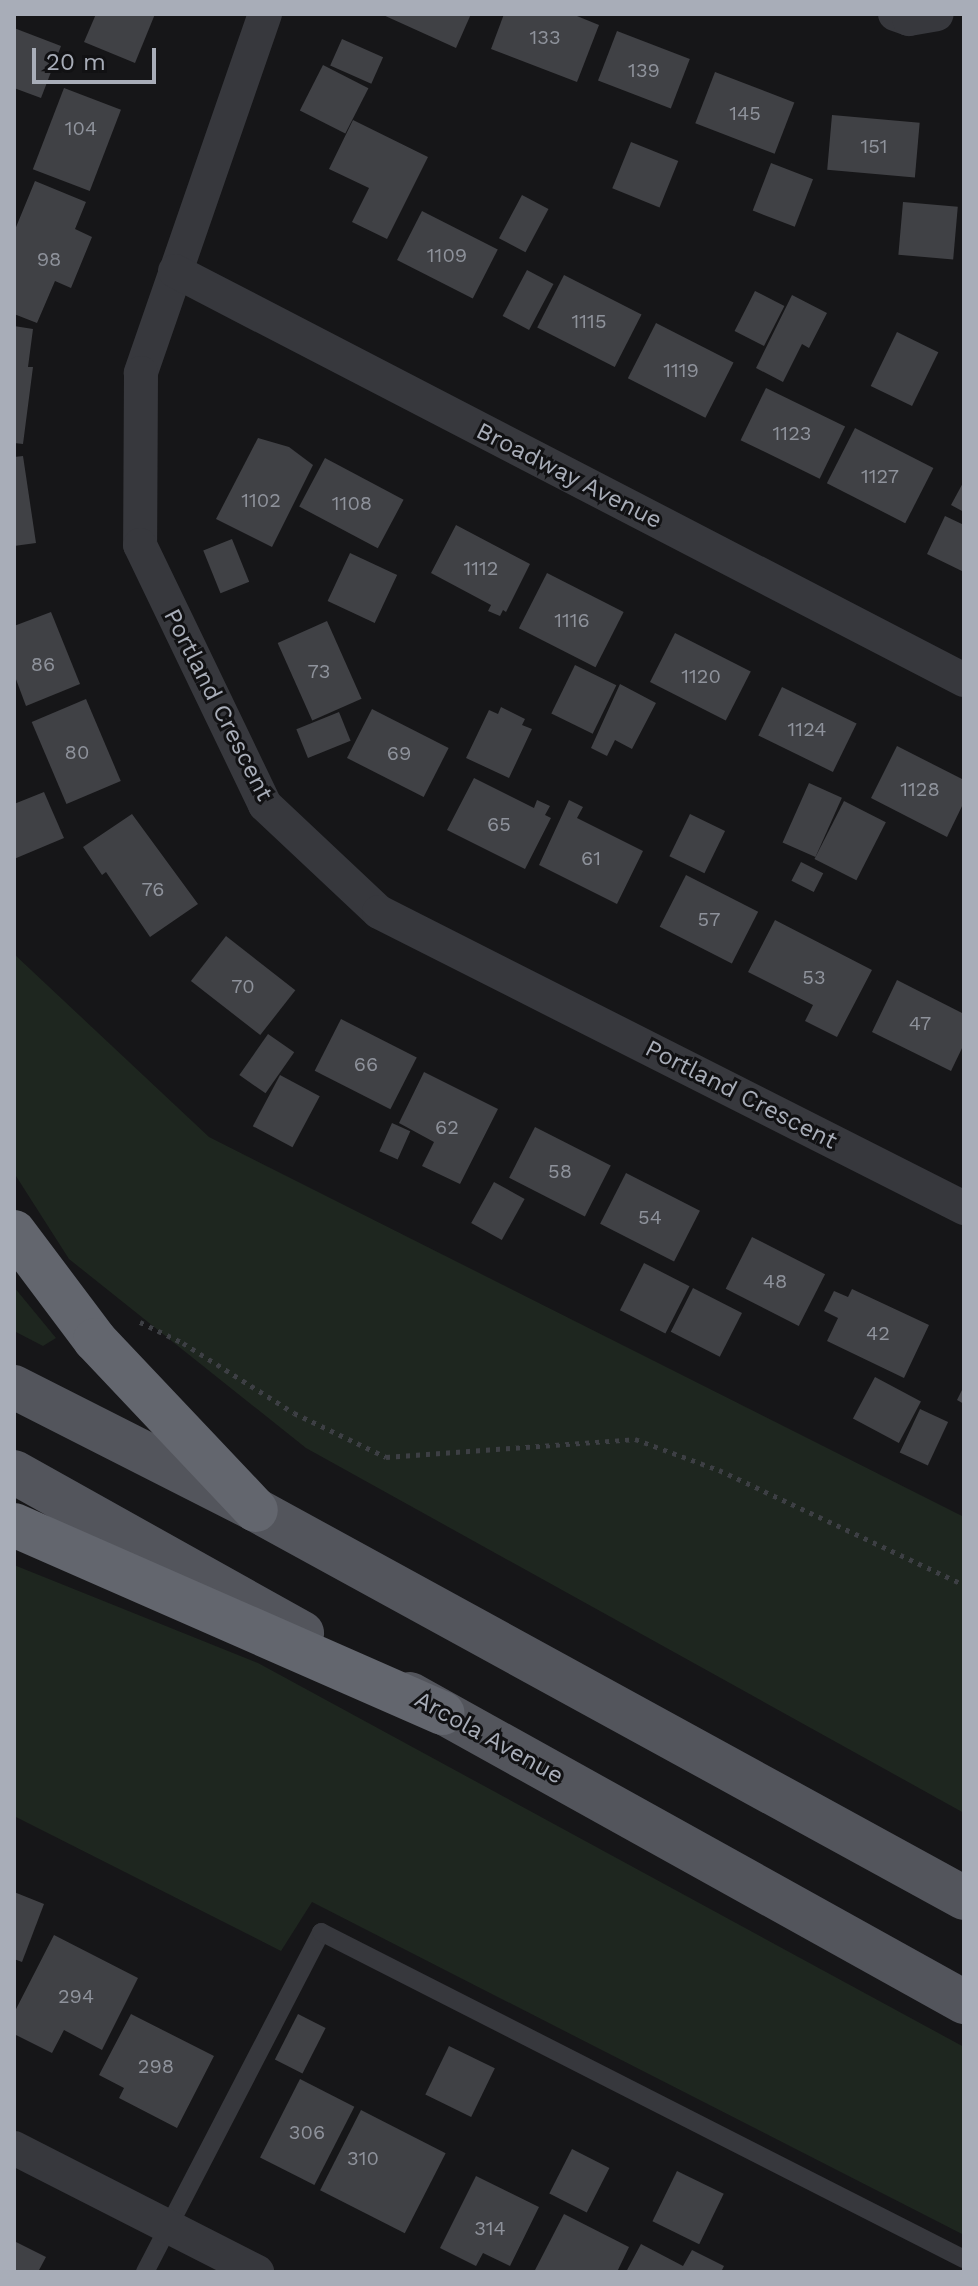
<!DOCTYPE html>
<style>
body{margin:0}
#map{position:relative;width:978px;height:2286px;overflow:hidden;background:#161618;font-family:"Work Sans",sans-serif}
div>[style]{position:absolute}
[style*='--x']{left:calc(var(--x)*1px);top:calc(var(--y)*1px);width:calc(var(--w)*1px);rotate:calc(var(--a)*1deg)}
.green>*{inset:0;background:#1e261f}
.building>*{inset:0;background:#404145;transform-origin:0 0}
.path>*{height:5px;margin-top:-2.5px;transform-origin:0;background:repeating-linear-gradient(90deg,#3d3f44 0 4px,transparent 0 10px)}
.service>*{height:18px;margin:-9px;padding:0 9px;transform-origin:9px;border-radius:9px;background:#37383d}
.minor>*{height:34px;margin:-17px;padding:0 17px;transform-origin:17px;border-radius:17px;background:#37383d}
.primary>*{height:44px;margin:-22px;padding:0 22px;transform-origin:22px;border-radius:22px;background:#53555c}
.motorway>*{height:44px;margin:-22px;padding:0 22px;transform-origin:22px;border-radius:22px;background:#63666e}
span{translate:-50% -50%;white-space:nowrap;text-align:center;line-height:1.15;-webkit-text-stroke:6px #111113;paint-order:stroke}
.number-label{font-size:20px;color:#8e929b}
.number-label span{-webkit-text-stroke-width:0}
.street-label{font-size:24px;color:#a8adb8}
.frame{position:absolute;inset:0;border:16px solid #a8adb8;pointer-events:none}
.scale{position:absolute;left:32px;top:48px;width:124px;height:36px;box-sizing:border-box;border:4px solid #a8adb8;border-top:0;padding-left:10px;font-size:24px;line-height:28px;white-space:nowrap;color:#a8adb8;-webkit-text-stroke:6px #111113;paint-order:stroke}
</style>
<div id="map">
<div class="green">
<div style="clip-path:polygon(14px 954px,209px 1137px,964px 1517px,964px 1813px,306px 1448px,69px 1259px,14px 1173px)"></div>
<div style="clip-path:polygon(14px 1287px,56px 1338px,43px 1346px,14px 1331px)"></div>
<div style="clip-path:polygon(14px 1565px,258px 1663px,964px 2047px,964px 2235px,312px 1902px,281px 1951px,14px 1816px)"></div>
</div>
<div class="building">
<div style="clip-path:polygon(96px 14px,155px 14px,135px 63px,84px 42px)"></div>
<div style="clip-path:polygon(381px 14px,471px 14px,456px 48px)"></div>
<div style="clip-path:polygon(504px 14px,572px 14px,599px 25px,577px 82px,491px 49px)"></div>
<div style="clip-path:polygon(14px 28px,61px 46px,41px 98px,14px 88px)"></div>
<div style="left:617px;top:31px;width:78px;height:53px;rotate:21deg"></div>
<div style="left:342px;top:39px;width:45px;height:29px;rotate:24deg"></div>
<div style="left:323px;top:65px;width:51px;height:51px;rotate:27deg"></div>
<div style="left:715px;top:72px;width:85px;height:55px;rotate:21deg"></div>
<div style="left:64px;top:88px;width:61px;height:87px;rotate:21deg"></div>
<div style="left:832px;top:115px;width:88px;height:55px;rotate:5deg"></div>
<div style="clip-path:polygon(353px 120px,428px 157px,387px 239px,352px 222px,369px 188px,329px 169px)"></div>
<div style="left:631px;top:142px;width:51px;height:50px;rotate:22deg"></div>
<div style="left:771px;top:163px;width:45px;height:51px;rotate:21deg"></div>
<div style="clip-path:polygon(35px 181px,86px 202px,75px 229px,92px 237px,71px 288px,55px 281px,37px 323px,14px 314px,14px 232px)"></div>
<div style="left:522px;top:195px;width:30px;height:49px;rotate:28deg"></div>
<div style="left:903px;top:202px;width:55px;height:53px;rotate:5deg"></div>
<div style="left:422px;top:211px;width:85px;height:55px;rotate:27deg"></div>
<div style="left:527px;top:270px;width:30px;height:52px;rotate:28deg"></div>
<div style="left:564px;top:275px;width:87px;height:59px;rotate:27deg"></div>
<div style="left:755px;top:291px;width:33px;height:45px;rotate:27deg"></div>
<div style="clip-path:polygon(792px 295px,827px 313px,809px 348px,802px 344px,783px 382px,756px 368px)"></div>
<div style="left:656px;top:323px;width:87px;height:62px;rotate:27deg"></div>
<div style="clip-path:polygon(14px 326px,33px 329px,28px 367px,33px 367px,23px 444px,14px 443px)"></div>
<div style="left:897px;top:332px;width:46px;height:60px;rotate:26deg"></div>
<div style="left:766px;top:388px;width:88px;height:58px;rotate:26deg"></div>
<div style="left:855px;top:428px;width:88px;height:62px;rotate:27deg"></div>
<div style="clip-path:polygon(258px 438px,289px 447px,313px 465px,272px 547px,216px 519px)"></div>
<div style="clip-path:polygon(23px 456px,36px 543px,14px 546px,14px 457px)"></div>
<div style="left:325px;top:458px;width:89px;height:55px;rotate:28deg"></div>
<div style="clip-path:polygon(964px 481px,964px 512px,951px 505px)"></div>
<div style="clip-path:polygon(945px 516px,964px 525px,964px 572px,927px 554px)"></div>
<div style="clip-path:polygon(456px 525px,530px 564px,506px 612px,503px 610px,500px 616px,488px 611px,491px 605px,431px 573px)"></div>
<div style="left:232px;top:539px;width:46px;height:31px;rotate:68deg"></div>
<div style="left:350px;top:553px;width:52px;height:53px;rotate:25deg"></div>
<div style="left:547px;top:573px;width:86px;height:62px;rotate:27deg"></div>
<div style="clip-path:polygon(51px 612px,80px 684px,26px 706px,14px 674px,14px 626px)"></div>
<div style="left:327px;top:621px;width:85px;height:54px;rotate:66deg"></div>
<div style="left:675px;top:633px;width:85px;height:55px;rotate:27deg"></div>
<div style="left:575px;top:665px;width:46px;height:54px;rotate:26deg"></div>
<div style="clip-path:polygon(620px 684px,656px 703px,632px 749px,615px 740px,607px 756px,591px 748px)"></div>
<div style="left:782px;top:687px;width:83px;height:54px;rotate:26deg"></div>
<div style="left:86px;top:699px;width:89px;height:59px;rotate:67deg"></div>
<div style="clip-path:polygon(501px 707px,525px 719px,522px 725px,532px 729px,509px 778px,466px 758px,489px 710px,498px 714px)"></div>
<div style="left:372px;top:709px;width:86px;height:55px;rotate:27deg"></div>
<div style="left:339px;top:712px;width:31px;height:46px;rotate:68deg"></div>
<div style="clip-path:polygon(897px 746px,964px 780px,964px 802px,947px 837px,871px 798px)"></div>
<div style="clip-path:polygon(474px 778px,534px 808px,537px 800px,550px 806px,545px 815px,551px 818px,525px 869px,447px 830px)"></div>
<div style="left:809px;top:783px;width:36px;height:65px;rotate:24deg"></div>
<div style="clip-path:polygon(44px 792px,64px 838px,14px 859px,14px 804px)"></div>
<div style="clip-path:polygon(569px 800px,583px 807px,577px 818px,643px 851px,617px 904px,539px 865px)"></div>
<div style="left:844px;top:801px;width:47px;height:65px;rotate:27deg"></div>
<div style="clip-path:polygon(132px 814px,198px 904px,150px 937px,106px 872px,102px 875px,83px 847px)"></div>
<div style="left:690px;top:814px;width:39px;height:47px;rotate:26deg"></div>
<div style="left:801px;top:862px;width:25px;height:21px;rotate:27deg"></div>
<div style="left:686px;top:875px;width:81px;height:58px;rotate:27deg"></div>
<div style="clip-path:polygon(775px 920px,872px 970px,837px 1037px,805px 1021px,813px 1005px,748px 972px)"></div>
<div style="left:226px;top:936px;width:88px;height:57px;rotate:38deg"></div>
<div style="clip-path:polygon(897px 980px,964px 1014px,964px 1044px,951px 1071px,872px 1032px)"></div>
<div style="left:341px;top:1019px;width:85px;height:58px;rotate:27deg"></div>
<div style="left:268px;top:1034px;width:32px;height:50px;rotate:35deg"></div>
<div style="clip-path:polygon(424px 1072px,498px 1109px,460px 1184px,422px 1166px,434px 1142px,399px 1123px)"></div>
<div style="left:280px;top:1075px;width:45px;height:58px;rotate:28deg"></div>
<div style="left:392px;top:1123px;width:20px;height:31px;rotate:24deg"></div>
<div style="left:535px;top:1127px;width:85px;height:57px;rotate:27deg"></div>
<div style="left:626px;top:1173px;width:83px;height:57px;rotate:27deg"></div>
<div style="left:494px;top:1182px;width:35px;height:47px;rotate:29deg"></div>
<div style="left:752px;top:1237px;width:82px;height:58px;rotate:27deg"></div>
<div style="left:644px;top:1263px;width:51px;height:53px;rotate:27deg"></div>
<div style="left:693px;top:1288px;width:55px;height:49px;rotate:27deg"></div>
<div style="clip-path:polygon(852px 1289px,929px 1325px,904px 1378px,827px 1341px,838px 1318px,824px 1311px,834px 1291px,848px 1297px)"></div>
<div style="left:875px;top:1377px;width:52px;height:47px;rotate:28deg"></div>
<div style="clip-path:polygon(964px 1386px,964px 1404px,957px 1400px)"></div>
<div style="left:920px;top:1409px;width:31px;height:48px;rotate:25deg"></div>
<div style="clip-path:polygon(14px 1892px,44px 1904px,22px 1962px,14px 1959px)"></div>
<div style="clip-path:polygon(54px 1935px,138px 1978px,102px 2050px,64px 2030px,52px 2053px,14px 2034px,14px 2013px)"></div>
<div style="clip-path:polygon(131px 2014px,214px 2056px,177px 2128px,119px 2098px,124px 2088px,99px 2075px)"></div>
<div style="left:298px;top:2014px;width:31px;height:51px;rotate:27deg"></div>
<div style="left:449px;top:2046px;width:51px;height:54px;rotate:26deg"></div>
<div style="left:300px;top:2079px;width:61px;height:88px;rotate:27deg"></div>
<div style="left:361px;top:2110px;width:95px;height:90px;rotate:27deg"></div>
<div style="left:572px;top:2149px;width:42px;height:50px;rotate:27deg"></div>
<div style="left:677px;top:2171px;width:52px;height:56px;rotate:26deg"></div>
<div style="clip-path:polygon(476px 2176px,539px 2207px,510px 2266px,483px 2253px,476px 2266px,440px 2248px)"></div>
<div style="clip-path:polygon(564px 2214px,629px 2247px,617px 2272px,534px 2272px)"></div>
<div style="clip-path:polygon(14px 2241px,46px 2257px,38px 2272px,14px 2272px)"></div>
<div style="clip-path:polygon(641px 2244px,683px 2266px,692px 2250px,724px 2266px,721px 2272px,626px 2272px)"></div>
</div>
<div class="path">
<div style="--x:140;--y:1322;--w:48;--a:26"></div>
<div style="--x:183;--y:1343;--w:131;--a:32.2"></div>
<div style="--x:294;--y:1413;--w:102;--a:25.6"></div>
<div style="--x:386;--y:1457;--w:250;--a:-4.1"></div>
<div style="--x:635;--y:1439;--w:90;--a:20.3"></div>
<div style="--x:719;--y:1470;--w:271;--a:25.1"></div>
</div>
<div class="service">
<div style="--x:145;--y:2272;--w:383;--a:-62.6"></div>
<div style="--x:321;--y:1932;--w:721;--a:26.96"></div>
</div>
<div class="minor">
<div style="--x:265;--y:14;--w:380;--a:109.1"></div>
<div style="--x:141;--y:373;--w:172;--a:90.3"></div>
<div style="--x:140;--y:545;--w:288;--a:64.3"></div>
<div style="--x:265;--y:805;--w:156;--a:43.2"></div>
<div style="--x:379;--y:912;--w:656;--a:26.84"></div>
<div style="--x:895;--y:14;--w:15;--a:20"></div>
<div style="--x:909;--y:19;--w:28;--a:-10"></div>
<div style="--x:175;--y:271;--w:889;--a:27.4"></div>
<div style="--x:14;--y:2148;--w:273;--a:27"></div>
</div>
<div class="primary">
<div style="--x:14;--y:1387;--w:271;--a:26.9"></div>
<div style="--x:256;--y:1510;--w:807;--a:28.72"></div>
<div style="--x:14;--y:1472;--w:330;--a:29.2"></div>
<div style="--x:410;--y:1694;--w:634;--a:29.07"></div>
</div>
<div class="motorway">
<div style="--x:14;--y:1232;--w:135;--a:53.1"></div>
<div style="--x:95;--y:1340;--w:234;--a:46.6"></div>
<div style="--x:14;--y:1525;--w:468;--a:23.7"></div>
</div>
<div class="number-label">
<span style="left:545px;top:37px">133</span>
<span style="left:644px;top:70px">139</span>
<span style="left:745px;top:113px">145</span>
<span style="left:81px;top:128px">104</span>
<span style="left:874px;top:146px">151</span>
<span style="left:447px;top:255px">1109</span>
<span style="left:49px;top:259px">98</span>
<span style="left:589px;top:321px">1115</span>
<span style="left:681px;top:370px">1119</span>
<span style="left:792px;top:433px">1123</span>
<span style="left:880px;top:476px">1127</span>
<span style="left:261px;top:500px">1102</span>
<span style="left:352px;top:503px">1108</span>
<span style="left:481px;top:568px">1112</span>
<span style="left:572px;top:620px">1116</span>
<span style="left:43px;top:664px">86</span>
<span style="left:319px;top:671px">73</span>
<span style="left:701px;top:676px">1120</span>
<span style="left:807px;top:729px">1124</span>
<span style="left:77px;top:752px">80</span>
<span style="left:399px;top:753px">69</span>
<span style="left:920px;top:789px">1128</span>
<span style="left:499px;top:824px">65</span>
<span style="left:591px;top:858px">61</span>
<span style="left:153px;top:889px">76</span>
<span style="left:709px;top:919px">57</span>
<span style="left:814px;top:977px">53</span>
<span style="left:243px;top:986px">70</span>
<span style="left:920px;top:1023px">47</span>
<span style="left:366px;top:1064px">66</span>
<span style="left:447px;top:1127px">62</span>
<span style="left:560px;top:1171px">58</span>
<span style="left:650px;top:1217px">54</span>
<span style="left:775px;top:1281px">48</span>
<span style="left:878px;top:1333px">42</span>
<span style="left:76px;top:1996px">294</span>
<span style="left:156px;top:2066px">298</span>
<span style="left:307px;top:2132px">306</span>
<span style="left:363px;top:2158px">310</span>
<span style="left:490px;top:2228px">314</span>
</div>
<div class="street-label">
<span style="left:569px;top:476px;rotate:27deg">Broadway Avenue</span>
<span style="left:218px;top:705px;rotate:63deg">Portland Crescent</span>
<span style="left:741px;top:1095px;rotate:27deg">Portland Crescent</span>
<span style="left:489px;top:1738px;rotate:29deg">Arcola Avenue</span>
</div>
<div class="frame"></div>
<div class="scale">20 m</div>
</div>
